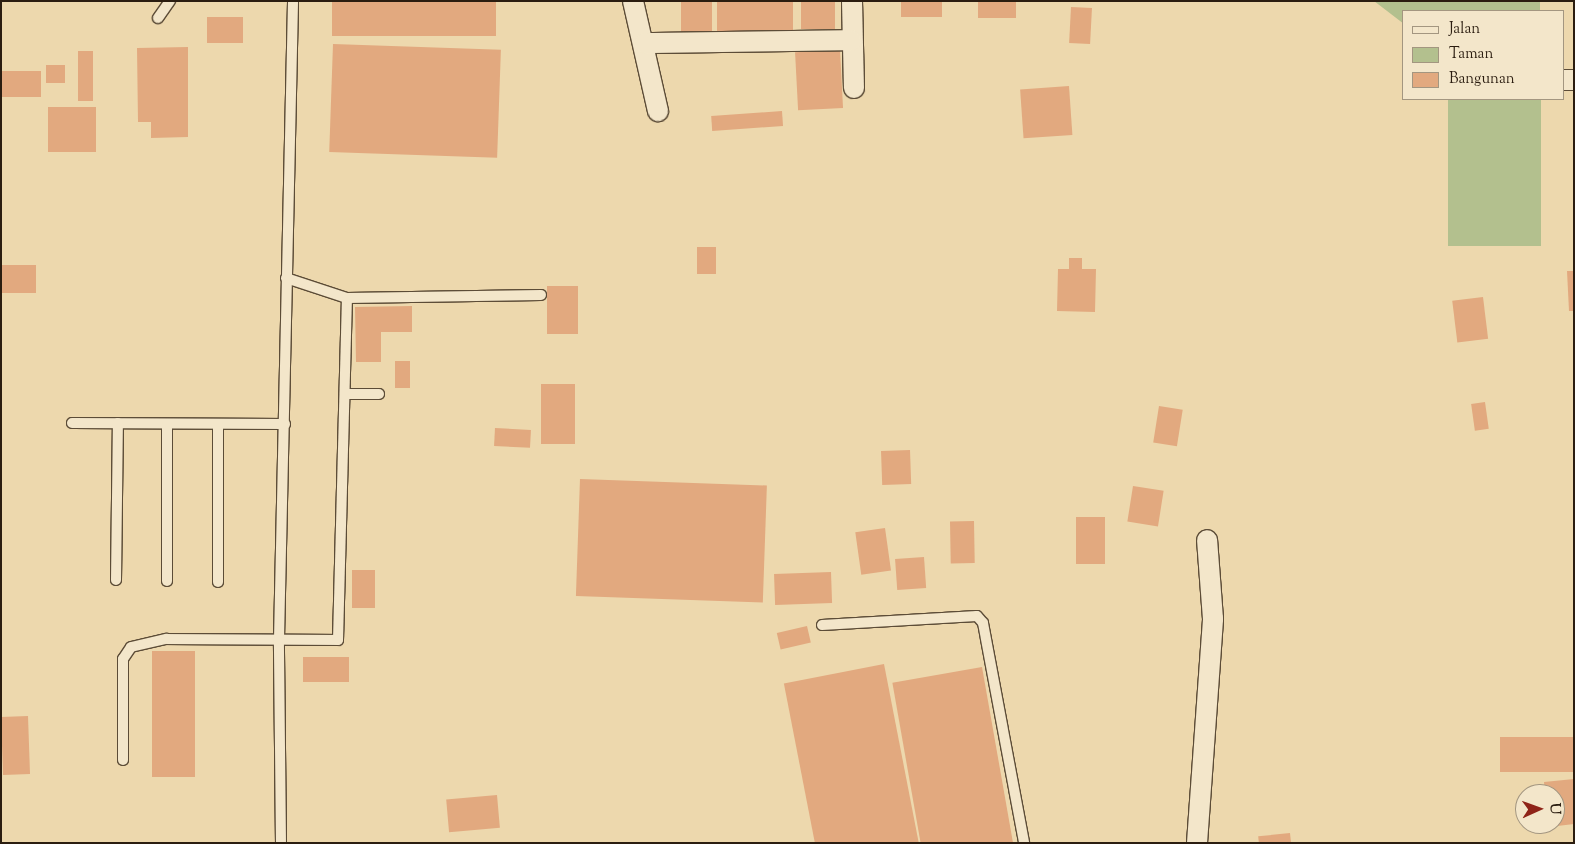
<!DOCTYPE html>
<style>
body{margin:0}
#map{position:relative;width:1575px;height:844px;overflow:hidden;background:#edd8ad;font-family:"Sorts Mill Goudy",serif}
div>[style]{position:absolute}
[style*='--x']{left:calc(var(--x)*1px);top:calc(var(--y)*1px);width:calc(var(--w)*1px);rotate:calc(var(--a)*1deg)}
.green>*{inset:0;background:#b3c08e;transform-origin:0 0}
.building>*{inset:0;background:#e2a97f;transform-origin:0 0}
.roads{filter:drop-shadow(1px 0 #5c4c37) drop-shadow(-1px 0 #5c4c37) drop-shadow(0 1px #5c4c37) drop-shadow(0 -1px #5c4c37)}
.service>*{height:10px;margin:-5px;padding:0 5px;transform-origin:5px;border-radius:5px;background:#f3e6ca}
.minor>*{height:20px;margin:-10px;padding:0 10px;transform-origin:10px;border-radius:10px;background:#f3e6ca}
span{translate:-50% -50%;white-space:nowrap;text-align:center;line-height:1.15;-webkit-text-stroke:4.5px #f3e6ca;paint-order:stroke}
.frame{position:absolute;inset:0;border:2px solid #2b1d10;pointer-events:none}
.legend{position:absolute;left:1402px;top:10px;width:162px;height:90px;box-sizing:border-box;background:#f3e6ca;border:1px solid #a39680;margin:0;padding:6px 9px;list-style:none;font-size:15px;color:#2b1d10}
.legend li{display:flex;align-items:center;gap:10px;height:25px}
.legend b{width:25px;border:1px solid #a39680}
.north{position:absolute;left:1515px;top:784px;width:50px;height:50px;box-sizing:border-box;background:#f3e6ca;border:1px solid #a39680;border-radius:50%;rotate:88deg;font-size:14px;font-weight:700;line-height:20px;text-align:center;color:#2b1d10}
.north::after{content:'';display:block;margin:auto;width:18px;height:22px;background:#8f2418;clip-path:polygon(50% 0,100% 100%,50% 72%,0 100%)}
</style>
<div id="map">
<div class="green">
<div style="clip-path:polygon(1374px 1px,1540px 1px,1540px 11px,1404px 11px,1404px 24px)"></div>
<div style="left:1448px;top:99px;width:93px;height:147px"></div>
</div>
<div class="building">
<div style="left:332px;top:1px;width:164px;height:35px"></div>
<div style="left:681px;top:1px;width:31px;height:35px"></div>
<div style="left:717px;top:1px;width:76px;height:31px"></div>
<div style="left:801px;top:1px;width:34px;height:28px"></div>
<div style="left:901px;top:1px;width:41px;height:16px"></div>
<div style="left:978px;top:1px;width:38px;height:17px"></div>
<div style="left:1071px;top:7px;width:21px;height:36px;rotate:3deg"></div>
<div style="left:207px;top:17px;width:36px;height:26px"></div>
<div style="left:333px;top:44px;width:168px;height:108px;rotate:2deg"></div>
<div style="clip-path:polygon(188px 47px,188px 137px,151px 138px,151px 122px,138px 122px,137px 48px)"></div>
<div style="left:840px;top:50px;width:58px;height:45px;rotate:87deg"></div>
<div style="left:78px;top:51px;width:15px;height:50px"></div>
<div style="left:46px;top:65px;width:19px;height:18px"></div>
<div style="left:1px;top:71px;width:40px;height:26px"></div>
<div style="left:1069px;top:86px;width:49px;height:49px;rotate:86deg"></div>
<div style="left:48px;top:107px;width:48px;height:45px"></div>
<div style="left:782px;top:111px;width:15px;height:71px;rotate:86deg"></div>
<div style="left:697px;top:247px;width:19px;height:27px"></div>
<div style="clip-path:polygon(1069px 258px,1082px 258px,1082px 269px,1096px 269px,1095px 312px,1057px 311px,1058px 269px,1069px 269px)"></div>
<div style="left:1px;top:265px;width:35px;height:28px"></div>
<div style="clip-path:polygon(1567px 271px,1574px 271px,1574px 311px,1569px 311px)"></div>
<div style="left:547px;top:286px;width:31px;height:48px"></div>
<div style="left:1483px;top:297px;width:42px;height:31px;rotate:83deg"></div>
<div style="clip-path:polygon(412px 306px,412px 332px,381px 332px,381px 362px,356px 362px,355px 307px)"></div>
<div style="left:395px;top:361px;width:15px;height:27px"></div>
<div style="left:541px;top:384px;width:34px;height:60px"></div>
<div style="left:1485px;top:402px;width:27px;height:14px;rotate:82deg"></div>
<div style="left:1159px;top:406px;width:24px;height:37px;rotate:9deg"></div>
<div style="left:495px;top:428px;width:36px;height:18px;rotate:3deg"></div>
<div style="left:910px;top:450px;width:34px;height:29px;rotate:88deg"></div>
<div style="left:580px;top:479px;width:187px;height:117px;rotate:2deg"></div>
<div style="left:1133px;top:486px;width:31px;height:36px;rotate:9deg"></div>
<div style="left:1076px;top:517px;width:29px;height:47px"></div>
<div style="left:974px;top:521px;width:42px;height:24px;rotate:89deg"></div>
<div style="left:885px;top:528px;width:43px;height:30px;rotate:82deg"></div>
<div style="left:924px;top:557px;width:31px;height:29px;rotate:86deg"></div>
<div style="left:352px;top:570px;width:23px;height:38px"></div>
<div style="left:831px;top:572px;width:31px;height:57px;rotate:88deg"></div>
<div style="left:807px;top:626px;width:17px;height:31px;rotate:77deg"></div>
<div style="left:152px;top:651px;width:43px;height:126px"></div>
<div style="left:349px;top:657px;width:25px;height:46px;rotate:90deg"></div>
<div style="left:884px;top:664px;width:182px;height:102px;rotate:79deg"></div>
<div style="left:982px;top:667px;width:179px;height:91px;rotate:80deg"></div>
<div style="left:28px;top:716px;width:58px;height:27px;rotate:88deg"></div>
<div style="left:1574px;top:737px;width:35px;height:74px;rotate:90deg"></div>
<div style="clip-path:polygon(1574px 779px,1574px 824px,1549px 827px,1549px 824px,1555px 824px,1555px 794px,1545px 794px,1544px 782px)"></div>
<div style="left:497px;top:795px;width:33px;height:51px;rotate:85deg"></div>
<div style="left:1290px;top:833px;width:10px;height:32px;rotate:84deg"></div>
</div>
<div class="roads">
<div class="service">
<div style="--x:158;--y:18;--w:21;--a:-55"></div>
<div style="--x:286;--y:278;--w:64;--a:18.2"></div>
<div style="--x:347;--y:298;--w:194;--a:-0.9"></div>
<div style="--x:346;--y:394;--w:33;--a:0"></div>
<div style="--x:72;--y:423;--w:213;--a:0.3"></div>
<div style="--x:116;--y:580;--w:157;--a:-89.3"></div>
<div style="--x:167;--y:581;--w:157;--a:-90"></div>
<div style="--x:218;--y:582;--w:158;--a:-90"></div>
<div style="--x:822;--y:625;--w:155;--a:-3.3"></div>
<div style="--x:977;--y:616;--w:9;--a:49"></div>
<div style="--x:983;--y:623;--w:224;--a:79.4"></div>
<div style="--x:123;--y:760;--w:101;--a:-90"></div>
<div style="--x:123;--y:659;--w:14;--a:-56"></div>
<div style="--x:131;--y:647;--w:37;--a:-13"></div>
<div style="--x:167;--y:639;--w:171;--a:0.3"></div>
<div style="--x:338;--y:640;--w:342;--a:-88.5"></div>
<div style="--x:281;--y:843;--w:204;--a:-90.6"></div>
<div style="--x:279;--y:639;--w:638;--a:-88.74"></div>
</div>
<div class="minor">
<div style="--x:633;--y:1;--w:113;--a:77.2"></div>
<div style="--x:852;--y:1;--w:87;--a:88.7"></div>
<div style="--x:645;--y:43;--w:206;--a:-0.8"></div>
<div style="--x:1564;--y:80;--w:10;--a:0"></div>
<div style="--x:1197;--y:843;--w:225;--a:-85.9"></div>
<div style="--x:1213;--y:619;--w:79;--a:-94.3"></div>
</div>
</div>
<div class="frame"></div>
<ul class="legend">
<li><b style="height:6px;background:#f3e6ca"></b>Jalan</li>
<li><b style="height:14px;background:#b3c08e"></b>Taman</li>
<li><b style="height:14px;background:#e2a97f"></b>Bangunan</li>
</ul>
<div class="north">U</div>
</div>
